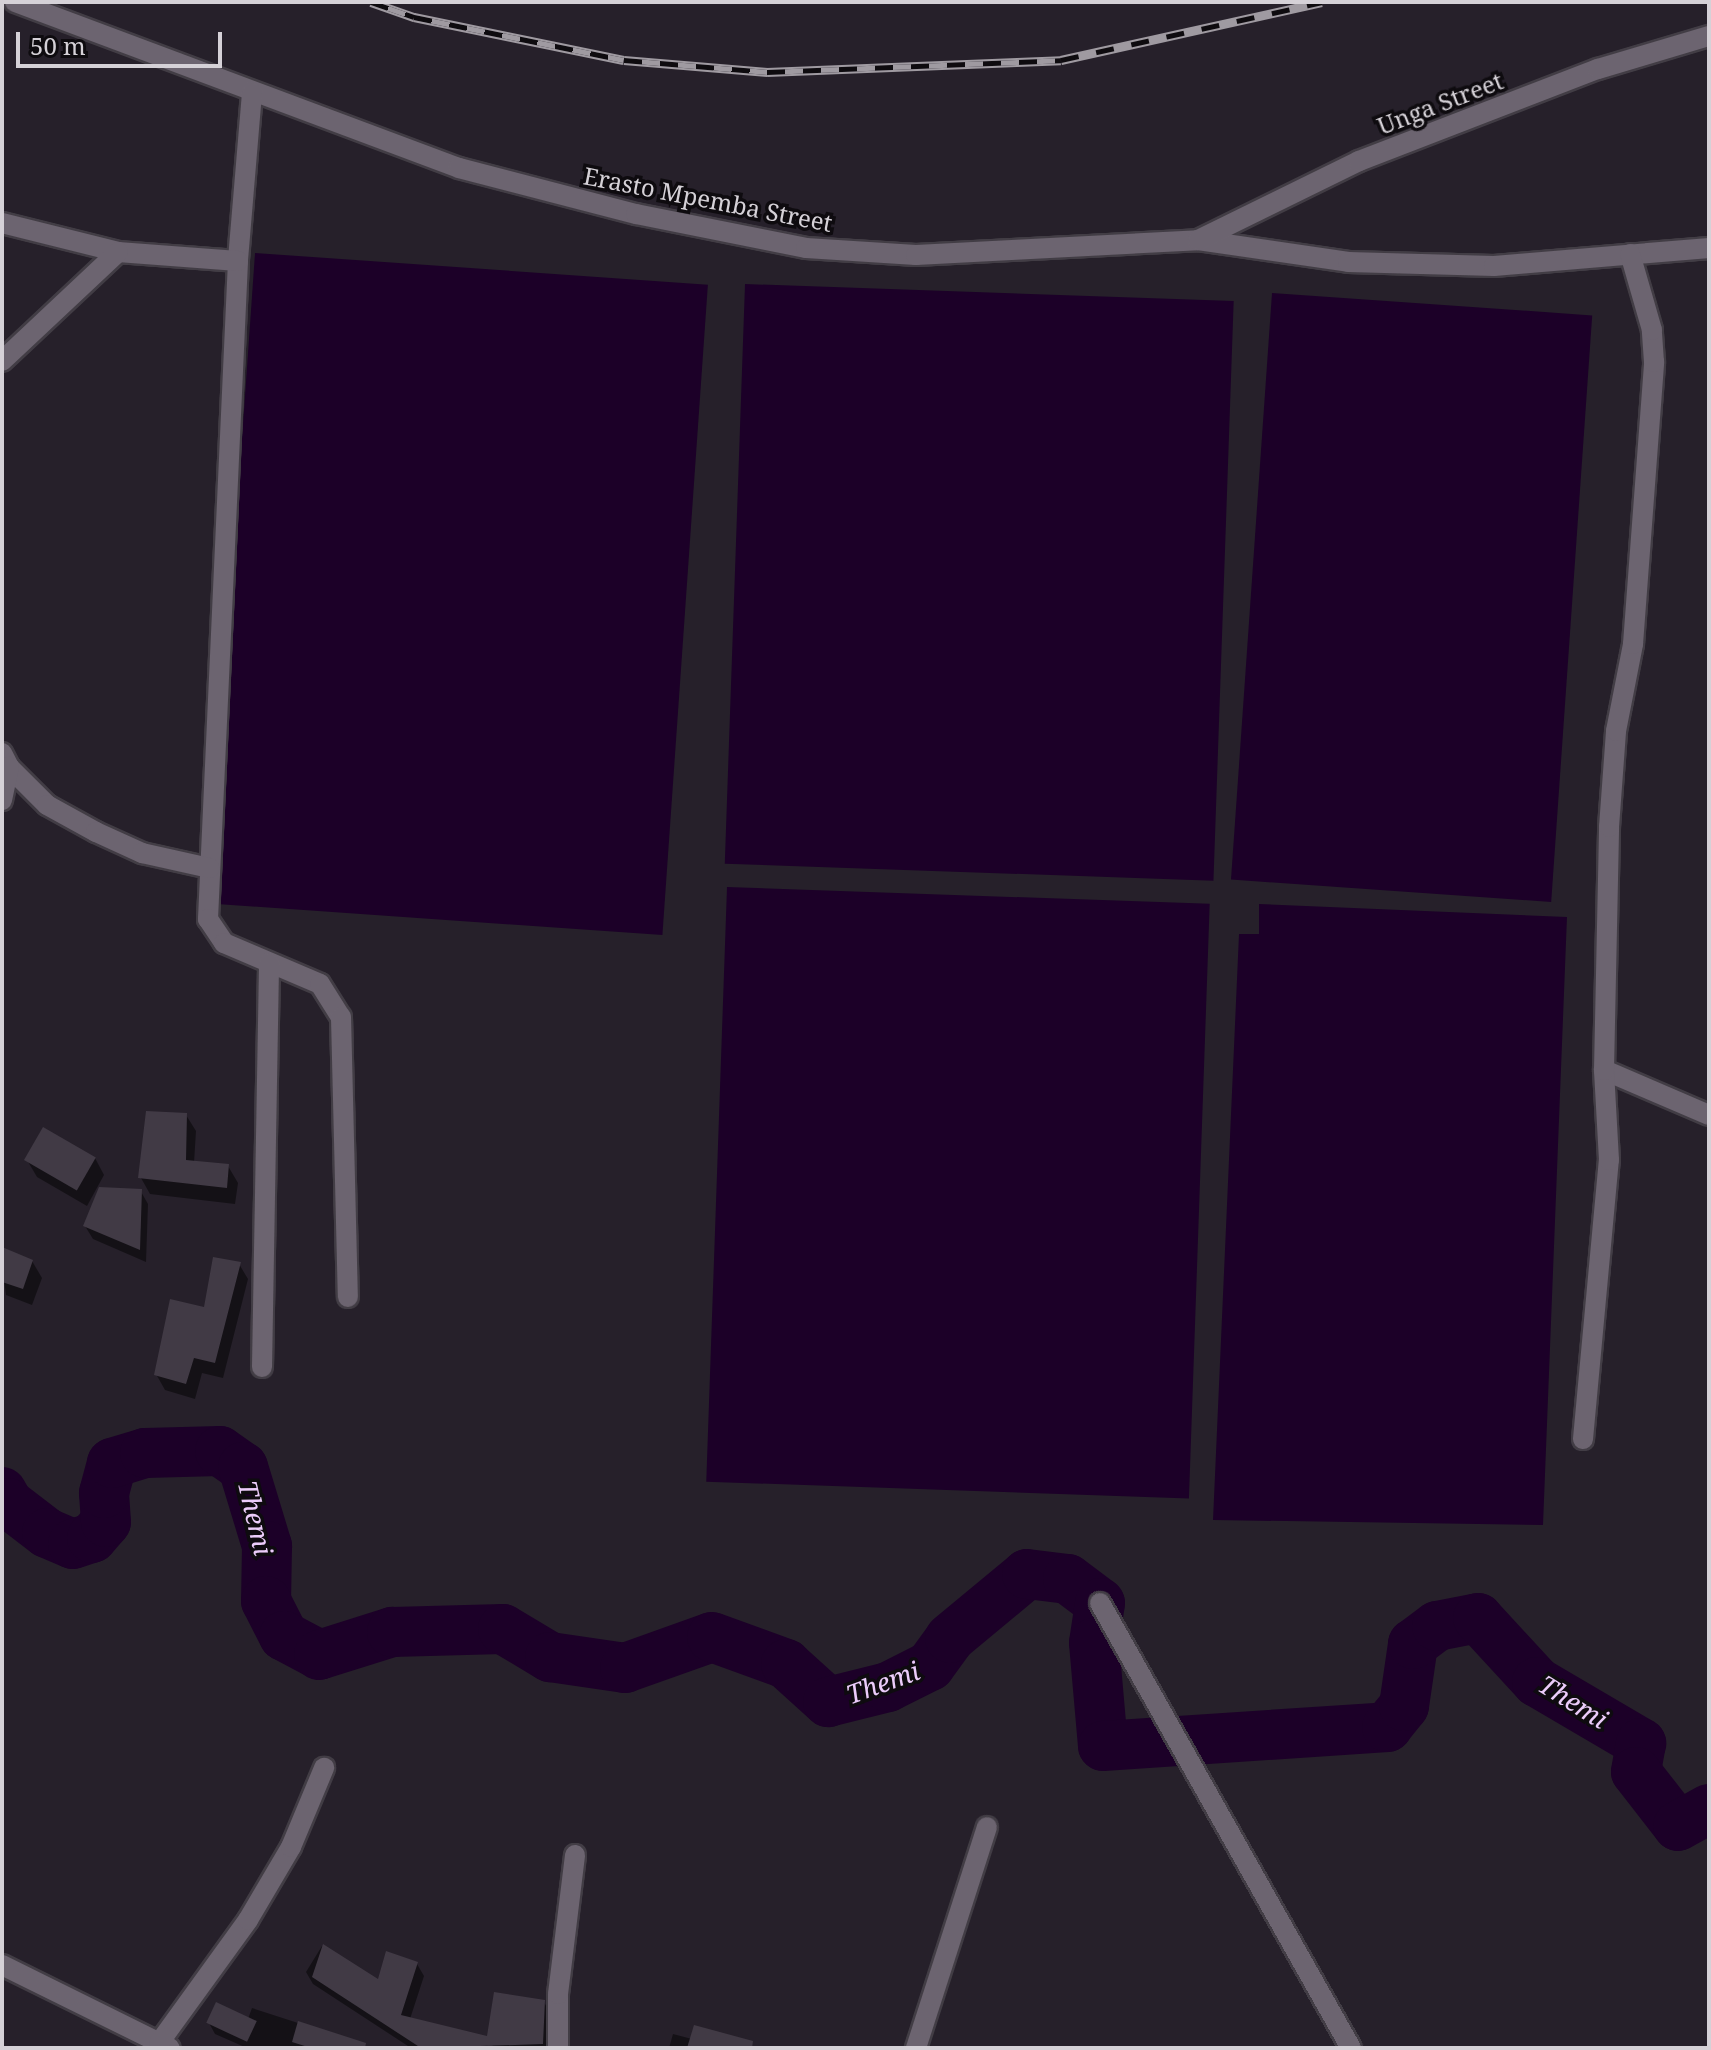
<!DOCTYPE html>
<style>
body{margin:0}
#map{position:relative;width:1711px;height:2050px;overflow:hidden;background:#26202a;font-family:"Noto Serif",serif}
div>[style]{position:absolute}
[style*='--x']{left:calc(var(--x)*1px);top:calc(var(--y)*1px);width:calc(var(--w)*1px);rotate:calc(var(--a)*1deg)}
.water>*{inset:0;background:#1c0028;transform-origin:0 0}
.shadow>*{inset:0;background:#0007}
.river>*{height:50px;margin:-25px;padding:0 25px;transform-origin:25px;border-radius:25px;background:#1c0028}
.building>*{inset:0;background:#413a45;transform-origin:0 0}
.roads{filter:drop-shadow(2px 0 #423d45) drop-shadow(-2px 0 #423d45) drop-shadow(0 2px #423d45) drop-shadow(0 -2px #423d45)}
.minor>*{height:20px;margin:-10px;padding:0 10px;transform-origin:10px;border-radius:10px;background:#6c6470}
.rail>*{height:9px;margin-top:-4.5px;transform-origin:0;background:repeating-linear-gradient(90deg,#0e0b0f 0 18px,#9f9aa1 0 36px);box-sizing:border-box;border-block:2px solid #9f9aa1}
span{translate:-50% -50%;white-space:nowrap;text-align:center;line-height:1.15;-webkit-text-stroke:7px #0e0b0f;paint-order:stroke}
.street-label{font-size:24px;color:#d5d1d7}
.water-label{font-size:26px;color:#ebccfa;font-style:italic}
.frame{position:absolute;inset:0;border:4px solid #d5d1d7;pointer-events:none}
.scale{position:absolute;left:16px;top:32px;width:206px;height:36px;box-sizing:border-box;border:4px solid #d5d1d7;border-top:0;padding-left:10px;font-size:24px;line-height:28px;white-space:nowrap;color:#d5d1d7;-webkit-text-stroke:6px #0e0b0f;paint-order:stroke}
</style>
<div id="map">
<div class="water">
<div style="left:255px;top:253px;width:454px;height:652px;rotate:4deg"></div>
<div style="left:745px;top:284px;width:489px;height:580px;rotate:2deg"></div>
<div style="left:1272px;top:293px;width:321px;height:588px;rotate:4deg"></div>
<div style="left:727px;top:887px;width:483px;height:595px;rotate:2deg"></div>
<div style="clip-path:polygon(1259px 904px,1567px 917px,1543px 1525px,1213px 1520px,1239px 934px,1259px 934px)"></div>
</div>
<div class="shadow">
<div style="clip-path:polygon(186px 1115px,196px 1131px,194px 1163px,228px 1166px,238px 1183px,235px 1204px,150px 1194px,141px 1178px)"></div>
<div style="clip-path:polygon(95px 1158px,104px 1175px,87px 1206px,37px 1177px,27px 1160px)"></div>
<div style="clip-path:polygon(140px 1190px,148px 1204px,146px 1262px,93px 1239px,85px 1226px)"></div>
<div style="clip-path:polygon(32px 1261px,42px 1278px,32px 1305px,6px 1295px,2px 1264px)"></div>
<div style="clip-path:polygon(239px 1264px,248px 1279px,223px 1378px,202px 1373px,195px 1399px,165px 1390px,156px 1374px)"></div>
<div style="clip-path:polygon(322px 1946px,379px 1983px,417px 1964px,424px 1976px,410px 2019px,483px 2037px,489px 2048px,411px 2048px,313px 1984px,306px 1972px)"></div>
<div style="clip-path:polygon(544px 2002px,553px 2019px,552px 2048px,494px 2048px,489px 2039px)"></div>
<div style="clip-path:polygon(252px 2008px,329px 2033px,334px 2048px,247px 2048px,215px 2034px,209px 2023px,248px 2019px)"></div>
<div style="clip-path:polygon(673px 2034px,692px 2039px,746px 2048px,669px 2048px)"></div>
</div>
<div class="river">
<div style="--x:2;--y:1492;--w:13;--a:61"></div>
<div style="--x:8;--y:1503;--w:49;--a:37.6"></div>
<div style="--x:47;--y:1533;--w:28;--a:23"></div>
<div style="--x:73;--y:1544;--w:20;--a:-18"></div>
<div style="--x:92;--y:1538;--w:21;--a:-49"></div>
<div style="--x:106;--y:1522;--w:29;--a:-94"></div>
<div style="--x:104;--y:1493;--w:31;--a:-75"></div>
<div style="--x:112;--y:1463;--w:34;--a:-17"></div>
<div style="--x:145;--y:1453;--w:75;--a:-1.5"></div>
<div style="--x:220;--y:1451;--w:28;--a:35"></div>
<div style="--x:243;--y:1467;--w:83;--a:73.1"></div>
<div style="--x:267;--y:1546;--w:55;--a:91"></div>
<div style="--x:266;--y:1601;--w:39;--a:63"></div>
<div style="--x:284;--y:1636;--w:40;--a:28"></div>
<div style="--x:319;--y:1655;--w:77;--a:-17.5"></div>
<div style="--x:392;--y:1632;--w:111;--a:-1.5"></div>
<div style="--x:503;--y:1629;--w:55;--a:30.8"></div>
<div style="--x:550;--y:1657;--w:76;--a:8.3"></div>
<div style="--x:625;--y:1668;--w:92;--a:-19.6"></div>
<div style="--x:712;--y:1637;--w:79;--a:20"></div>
<div style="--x:786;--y:1664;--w:57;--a:42.1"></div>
<div style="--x:828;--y:1702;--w:62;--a:-14"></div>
<div style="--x:888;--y:1687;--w:47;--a:-26.6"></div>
<div style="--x:930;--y:1666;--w:34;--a:-54"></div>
<div style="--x:950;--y:1638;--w:100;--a:-39.7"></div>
<div style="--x:1027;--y:1574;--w:41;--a:7"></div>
<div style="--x:1068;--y:1579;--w:40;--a:37"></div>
<div style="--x:1100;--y:1603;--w:40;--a:98.5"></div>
<div style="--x:1094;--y:1643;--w:103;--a:85"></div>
<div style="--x:1103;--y:1746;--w:285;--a:-3.8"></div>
<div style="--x:1387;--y:1727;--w:27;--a:-51"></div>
<div style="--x:1404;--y:1706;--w:63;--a:-81.7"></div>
<div style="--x:1413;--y:1644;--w:30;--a:-37"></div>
<div style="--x:1437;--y:1626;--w:42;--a:-11"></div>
<div style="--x:1478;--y:1618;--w:87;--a:47.3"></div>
<div style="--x:1537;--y:1682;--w:121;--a:30.4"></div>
<div style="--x:1641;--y:1743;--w:29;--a:100"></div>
<div style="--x:1636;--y:1772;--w:68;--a:52.1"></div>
<div style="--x:1678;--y:1826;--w:35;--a:-29"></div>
</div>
<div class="building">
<div style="clip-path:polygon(146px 1111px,187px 1113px,186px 1160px,229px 1164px,227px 1188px,138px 1178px)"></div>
<div style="left:43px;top:1127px;width:61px;height:38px;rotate:30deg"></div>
<div style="clip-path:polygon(99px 1187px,142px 1189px,140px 1250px,83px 1226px)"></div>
<div style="clip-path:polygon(2px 1247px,33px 1260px,23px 1289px,2px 1282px)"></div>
<div style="clip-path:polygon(213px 1257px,241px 1262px,215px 1363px,194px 1358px,186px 1384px,154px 1375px,170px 1299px,204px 1307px)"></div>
<div style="clip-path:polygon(323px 1944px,378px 1979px,386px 1951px,418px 1962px,401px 2015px,487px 2036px,494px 1992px,545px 2000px,543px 2044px,421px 2048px,312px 1977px)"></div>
<div style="left:216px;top:2002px;width:45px;height:23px;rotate:25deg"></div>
<div style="clip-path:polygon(298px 2021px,366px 2043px,365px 2048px,311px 2048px,292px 2042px)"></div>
<div style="clip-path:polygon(694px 2025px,753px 2041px,752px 2048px,687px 2048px)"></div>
</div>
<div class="roads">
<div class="minor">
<div style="--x:15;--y:2;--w:474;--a:20.5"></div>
<div style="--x:459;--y:168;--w:183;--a:14.6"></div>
<div style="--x:636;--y:214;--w:173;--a:11.3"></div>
<div style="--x:806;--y:248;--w:110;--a:3.6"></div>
<div style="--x:916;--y:255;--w:282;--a:-3"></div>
<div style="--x:1198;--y:240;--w:152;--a:8.3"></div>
<div style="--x:1348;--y:262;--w:146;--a:1.6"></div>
<div style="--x:1494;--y:266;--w:216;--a:-4.8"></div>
<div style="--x:252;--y:93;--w:169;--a:94.8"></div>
<div style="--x:238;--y:261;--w:659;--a:92.61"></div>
<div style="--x:208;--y:919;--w:29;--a:56"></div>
<div style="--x:224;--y:943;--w:104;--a:23.1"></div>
<div style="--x:320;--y:984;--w:39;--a:58"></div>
<div style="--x:341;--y:1017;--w:280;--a:88.6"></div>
<div style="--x:2;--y:223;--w:120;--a:14"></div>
<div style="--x:118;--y:252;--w:120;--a:4.3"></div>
<div style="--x:1198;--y:240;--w:179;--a:-26.1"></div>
<div style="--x:1359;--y:161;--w:256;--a:-21.1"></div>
<div style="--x:1598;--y:69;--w:116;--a:-16.6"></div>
<div style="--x:2;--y:361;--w:159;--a:-43.2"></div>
<div style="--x:2;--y:753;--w:16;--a:63"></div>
<div style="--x:9;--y:767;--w:54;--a:45"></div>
<div style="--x:47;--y:805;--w:56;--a:28.9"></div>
<div style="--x:96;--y:832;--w:51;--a:24.5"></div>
<div style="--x:142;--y:853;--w:69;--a:12.6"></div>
<div style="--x:2;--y:800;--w:34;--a:-78"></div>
<div style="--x:1604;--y:1070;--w:114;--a:23.2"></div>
<div style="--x:262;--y:1367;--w:404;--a:-89"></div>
<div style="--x:1583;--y:1439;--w:280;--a:-84.7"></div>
<div style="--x:1609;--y:1160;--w:90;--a:-93.2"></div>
<div style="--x:1604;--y:1070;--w:243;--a:-88.8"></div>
<div style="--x:1609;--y:827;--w:96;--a:-85.8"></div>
<div style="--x:1616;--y:731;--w:89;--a:-78.9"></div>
<div style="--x:1633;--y:644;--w:283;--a:-85.7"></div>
<div style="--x:1654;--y:362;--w:32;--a:-94"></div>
<div style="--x:1652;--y:330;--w:79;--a:-106.1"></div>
<div style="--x:1100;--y:1603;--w:511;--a:60.58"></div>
<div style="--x:2;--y:1965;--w:187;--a:26.3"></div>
<div style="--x:159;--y:2043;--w:152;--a:-54.1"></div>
<div style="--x:248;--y:1920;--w:85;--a:-59.5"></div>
<div style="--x:291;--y:1847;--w:86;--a:-67.3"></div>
<div style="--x:558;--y:2048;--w:54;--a:-90"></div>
<div style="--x:558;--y:1994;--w:140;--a:-83"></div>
<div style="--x:916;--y:2048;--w:232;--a:-72.2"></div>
</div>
</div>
<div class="rail">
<div style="--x:371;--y:2;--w:46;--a:19.2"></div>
<div style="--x:414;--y:17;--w:214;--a:11.6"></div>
<div style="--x:624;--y:60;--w:144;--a:4.8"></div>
<div style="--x:767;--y:72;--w:294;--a:-2.3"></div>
<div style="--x:1061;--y:60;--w:267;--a:-12.5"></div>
</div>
<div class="street-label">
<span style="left:1440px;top:103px;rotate:-21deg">Unga Street</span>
<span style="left:708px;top:199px;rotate:11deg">Erasto Mpemba Street</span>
</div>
<div class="water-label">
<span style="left:255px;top:1518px;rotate:77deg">Themi</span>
<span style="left:883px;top:1683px;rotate:-20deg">Themi</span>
<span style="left:1573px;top:1702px;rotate:32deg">Themi</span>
</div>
<div class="frame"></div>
<div class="scale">50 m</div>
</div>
